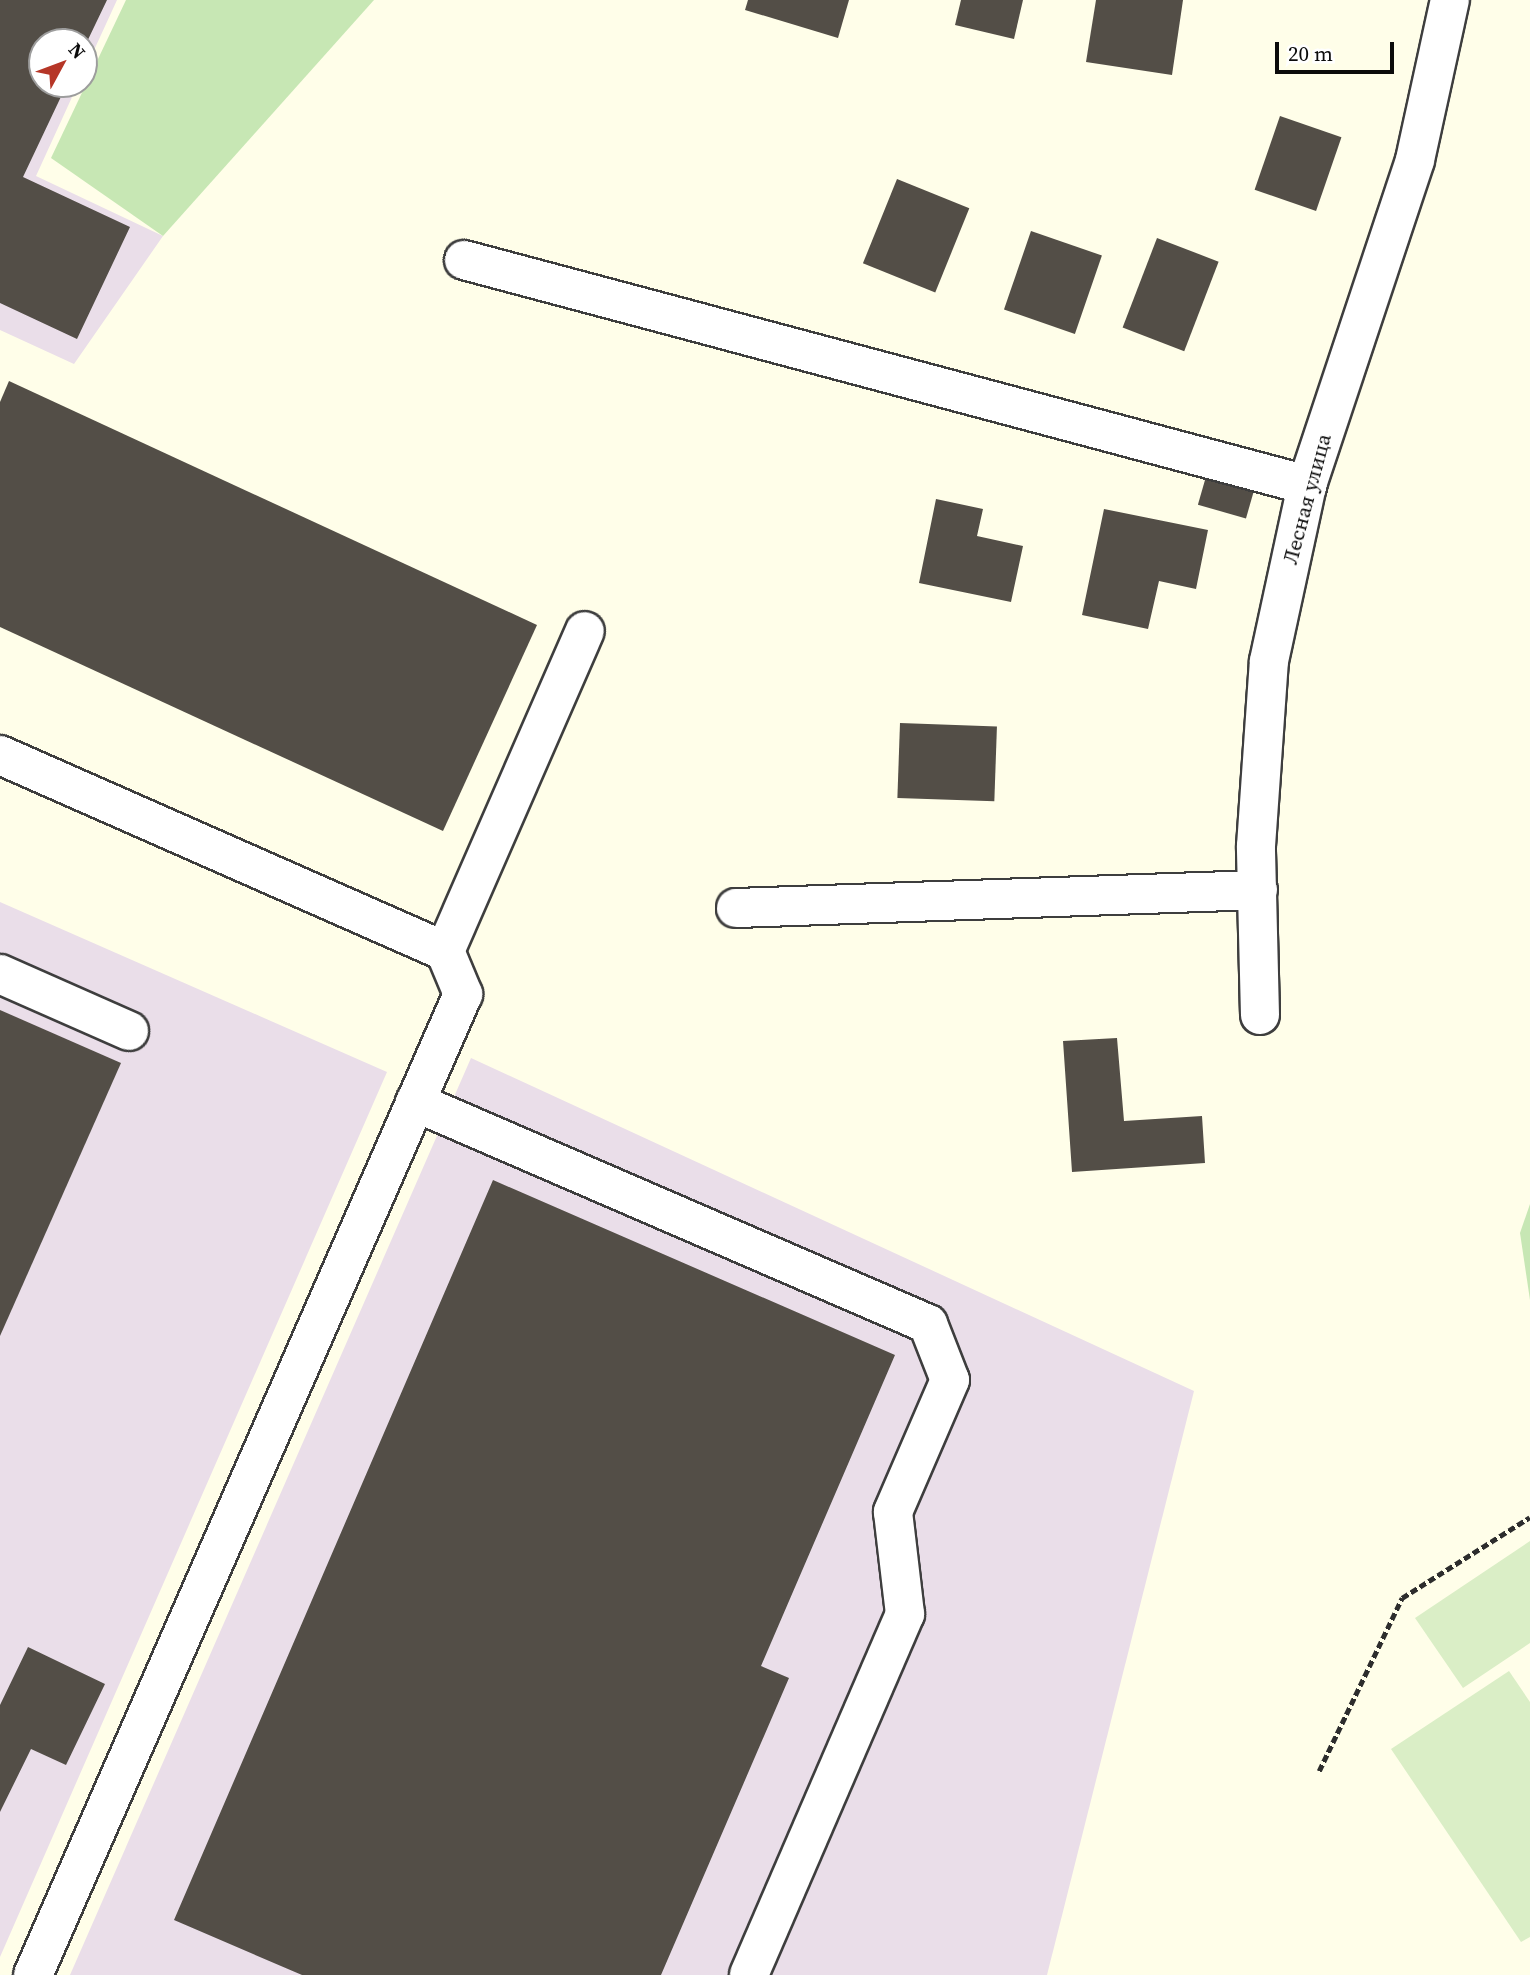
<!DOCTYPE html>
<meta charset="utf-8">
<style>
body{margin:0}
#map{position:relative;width:1530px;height:1975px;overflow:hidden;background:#fffee9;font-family:"Source Serif 4",serif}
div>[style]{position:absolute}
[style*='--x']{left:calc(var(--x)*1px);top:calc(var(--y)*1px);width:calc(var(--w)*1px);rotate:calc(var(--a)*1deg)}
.industrial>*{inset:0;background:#eadee9}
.green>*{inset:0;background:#c7e7b4}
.pitch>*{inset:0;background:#daeec6}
.building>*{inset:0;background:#534e47;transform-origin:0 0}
.path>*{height:4.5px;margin-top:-2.25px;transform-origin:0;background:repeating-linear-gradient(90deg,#2d2d2d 0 7px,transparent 0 10.5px)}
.roads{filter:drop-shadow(2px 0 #3e3e3e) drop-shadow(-2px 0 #3e3e3e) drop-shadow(0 2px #3e3e3e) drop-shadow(0 -2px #3e3e3e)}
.minor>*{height:38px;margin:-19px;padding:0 19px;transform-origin:19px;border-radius:19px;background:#fff}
span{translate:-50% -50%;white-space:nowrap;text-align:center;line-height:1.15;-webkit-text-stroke:7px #fff;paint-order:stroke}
.street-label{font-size:21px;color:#0b0b0b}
.north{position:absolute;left:28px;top:28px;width:70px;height:70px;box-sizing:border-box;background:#fff;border:2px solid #9d9d9d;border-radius:50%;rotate:49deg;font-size:19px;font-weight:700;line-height:28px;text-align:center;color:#0b0b0b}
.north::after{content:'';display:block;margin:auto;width:24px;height:32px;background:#b63627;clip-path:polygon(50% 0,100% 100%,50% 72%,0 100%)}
.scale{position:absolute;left:1275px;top:42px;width:119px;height:32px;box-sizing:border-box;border:4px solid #0b0b0b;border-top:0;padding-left:9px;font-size:21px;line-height:24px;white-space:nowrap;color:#0b0b0b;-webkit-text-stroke:5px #fff;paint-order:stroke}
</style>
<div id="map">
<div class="industrial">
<div style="clip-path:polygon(0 0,117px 0,84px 72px,84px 42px,42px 42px,42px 84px,78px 84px,36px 176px,163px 236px,74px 364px,0 330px)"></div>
<div style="clip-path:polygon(0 902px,387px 1072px,0 1957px)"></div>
<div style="clip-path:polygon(471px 1058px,1194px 1391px,1047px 1975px,70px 1975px)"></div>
</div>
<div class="green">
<div style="clip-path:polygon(126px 0,374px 0,163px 236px,51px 158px)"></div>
<div style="clip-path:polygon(1530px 1204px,1530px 1300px,1520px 1233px)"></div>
</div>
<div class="pitch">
<div style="clip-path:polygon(1530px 1541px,1530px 1643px,1463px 1688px,1415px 1618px)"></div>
<div style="clip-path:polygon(1509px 1671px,1530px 1702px,1530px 1937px,1521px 1942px,1391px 1749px)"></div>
</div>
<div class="building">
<div style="clip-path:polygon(0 0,107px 0,84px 48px,84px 42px,42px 42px,42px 84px,67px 84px,23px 177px,130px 227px,77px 339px,0 303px)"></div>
<div style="clip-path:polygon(748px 0,849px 0,838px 38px,745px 10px)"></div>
<div style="clip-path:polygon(961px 0,1023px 0,1014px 39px,955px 25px)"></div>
<div style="clip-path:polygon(1096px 0,1183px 0,1172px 75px,1086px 62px)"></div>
<div style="left:1280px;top:116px;width:65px;height:78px;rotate:19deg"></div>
<div style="left:897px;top:179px;width:78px;height:91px;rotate:22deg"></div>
<div style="left:1031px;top:231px;width:75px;height:83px;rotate:19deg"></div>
<div style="left:1157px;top:238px;width:66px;height:96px;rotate:21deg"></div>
<div style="clip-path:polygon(9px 381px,537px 625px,443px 831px,0 627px,0 402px)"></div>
<div style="left:1207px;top:473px;width:50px;height:33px;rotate:16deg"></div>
<div style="clip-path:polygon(936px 499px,983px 509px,977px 536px,1023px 546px,1011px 602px,919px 583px)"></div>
<div style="clip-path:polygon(1104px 509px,1208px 530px,1196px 589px,1159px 581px,1148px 629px,1082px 615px)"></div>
<div style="left:900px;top:723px;width:97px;height:75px;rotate:2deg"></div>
<div style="clip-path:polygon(0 1010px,121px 1063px,0 1336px)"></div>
<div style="clip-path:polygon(1117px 1038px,1124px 1121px,1202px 1116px,1205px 1163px,1072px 1172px,1063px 1041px)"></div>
<div style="clip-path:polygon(493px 1180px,895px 1355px,761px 1666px,789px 1678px,661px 1975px,302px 1975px,174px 1920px)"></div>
<div style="clip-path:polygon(28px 1647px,105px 1684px,66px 1765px,31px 1749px,0 1812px,0 1705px)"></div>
</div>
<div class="path">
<div style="--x:1319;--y:1771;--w:192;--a:-64.4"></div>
<div style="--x:1402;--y:1598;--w:151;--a:-32.3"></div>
</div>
<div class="roads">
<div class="minor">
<div style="--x:464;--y:260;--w:873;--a:14.94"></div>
<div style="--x:0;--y:755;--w:486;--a:23.8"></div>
<div style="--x:445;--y:951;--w:47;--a:67.3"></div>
<div style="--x:463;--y:994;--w:1071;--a:113.67"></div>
<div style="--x:736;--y:908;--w:522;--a:-1.97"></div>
<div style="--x:445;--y:951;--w:349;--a:-66.4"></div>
<div style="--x:0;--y:974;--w:141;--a:23.8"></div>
<div style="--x:1260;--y:1015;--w:169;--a:-91.4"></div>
<div style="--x:1256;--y:846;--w:185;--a:-86"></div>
<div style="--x:1269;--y:661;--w:180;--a:-77.8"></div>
<div style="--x:1307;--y:485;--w:342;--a:-71.6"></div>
<div style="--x:1415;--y:160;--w:164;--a:-77.7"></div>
<div style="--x:415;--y:1102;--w:559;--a:23.4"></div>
<div style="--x:928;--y:1324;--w:60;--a:68.6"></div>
<div style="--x:950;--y:1380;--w:144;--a:113.4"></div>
<div style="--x:893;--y:1512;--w:103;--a:83.3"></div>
<div style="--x:905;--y:1614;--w:393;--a:113.4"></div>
</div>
</div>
<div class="street-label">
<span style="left:1307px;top:499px;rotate:-75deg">Лесная улица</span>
</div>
<div class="north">N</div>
<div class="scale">20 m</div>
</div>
